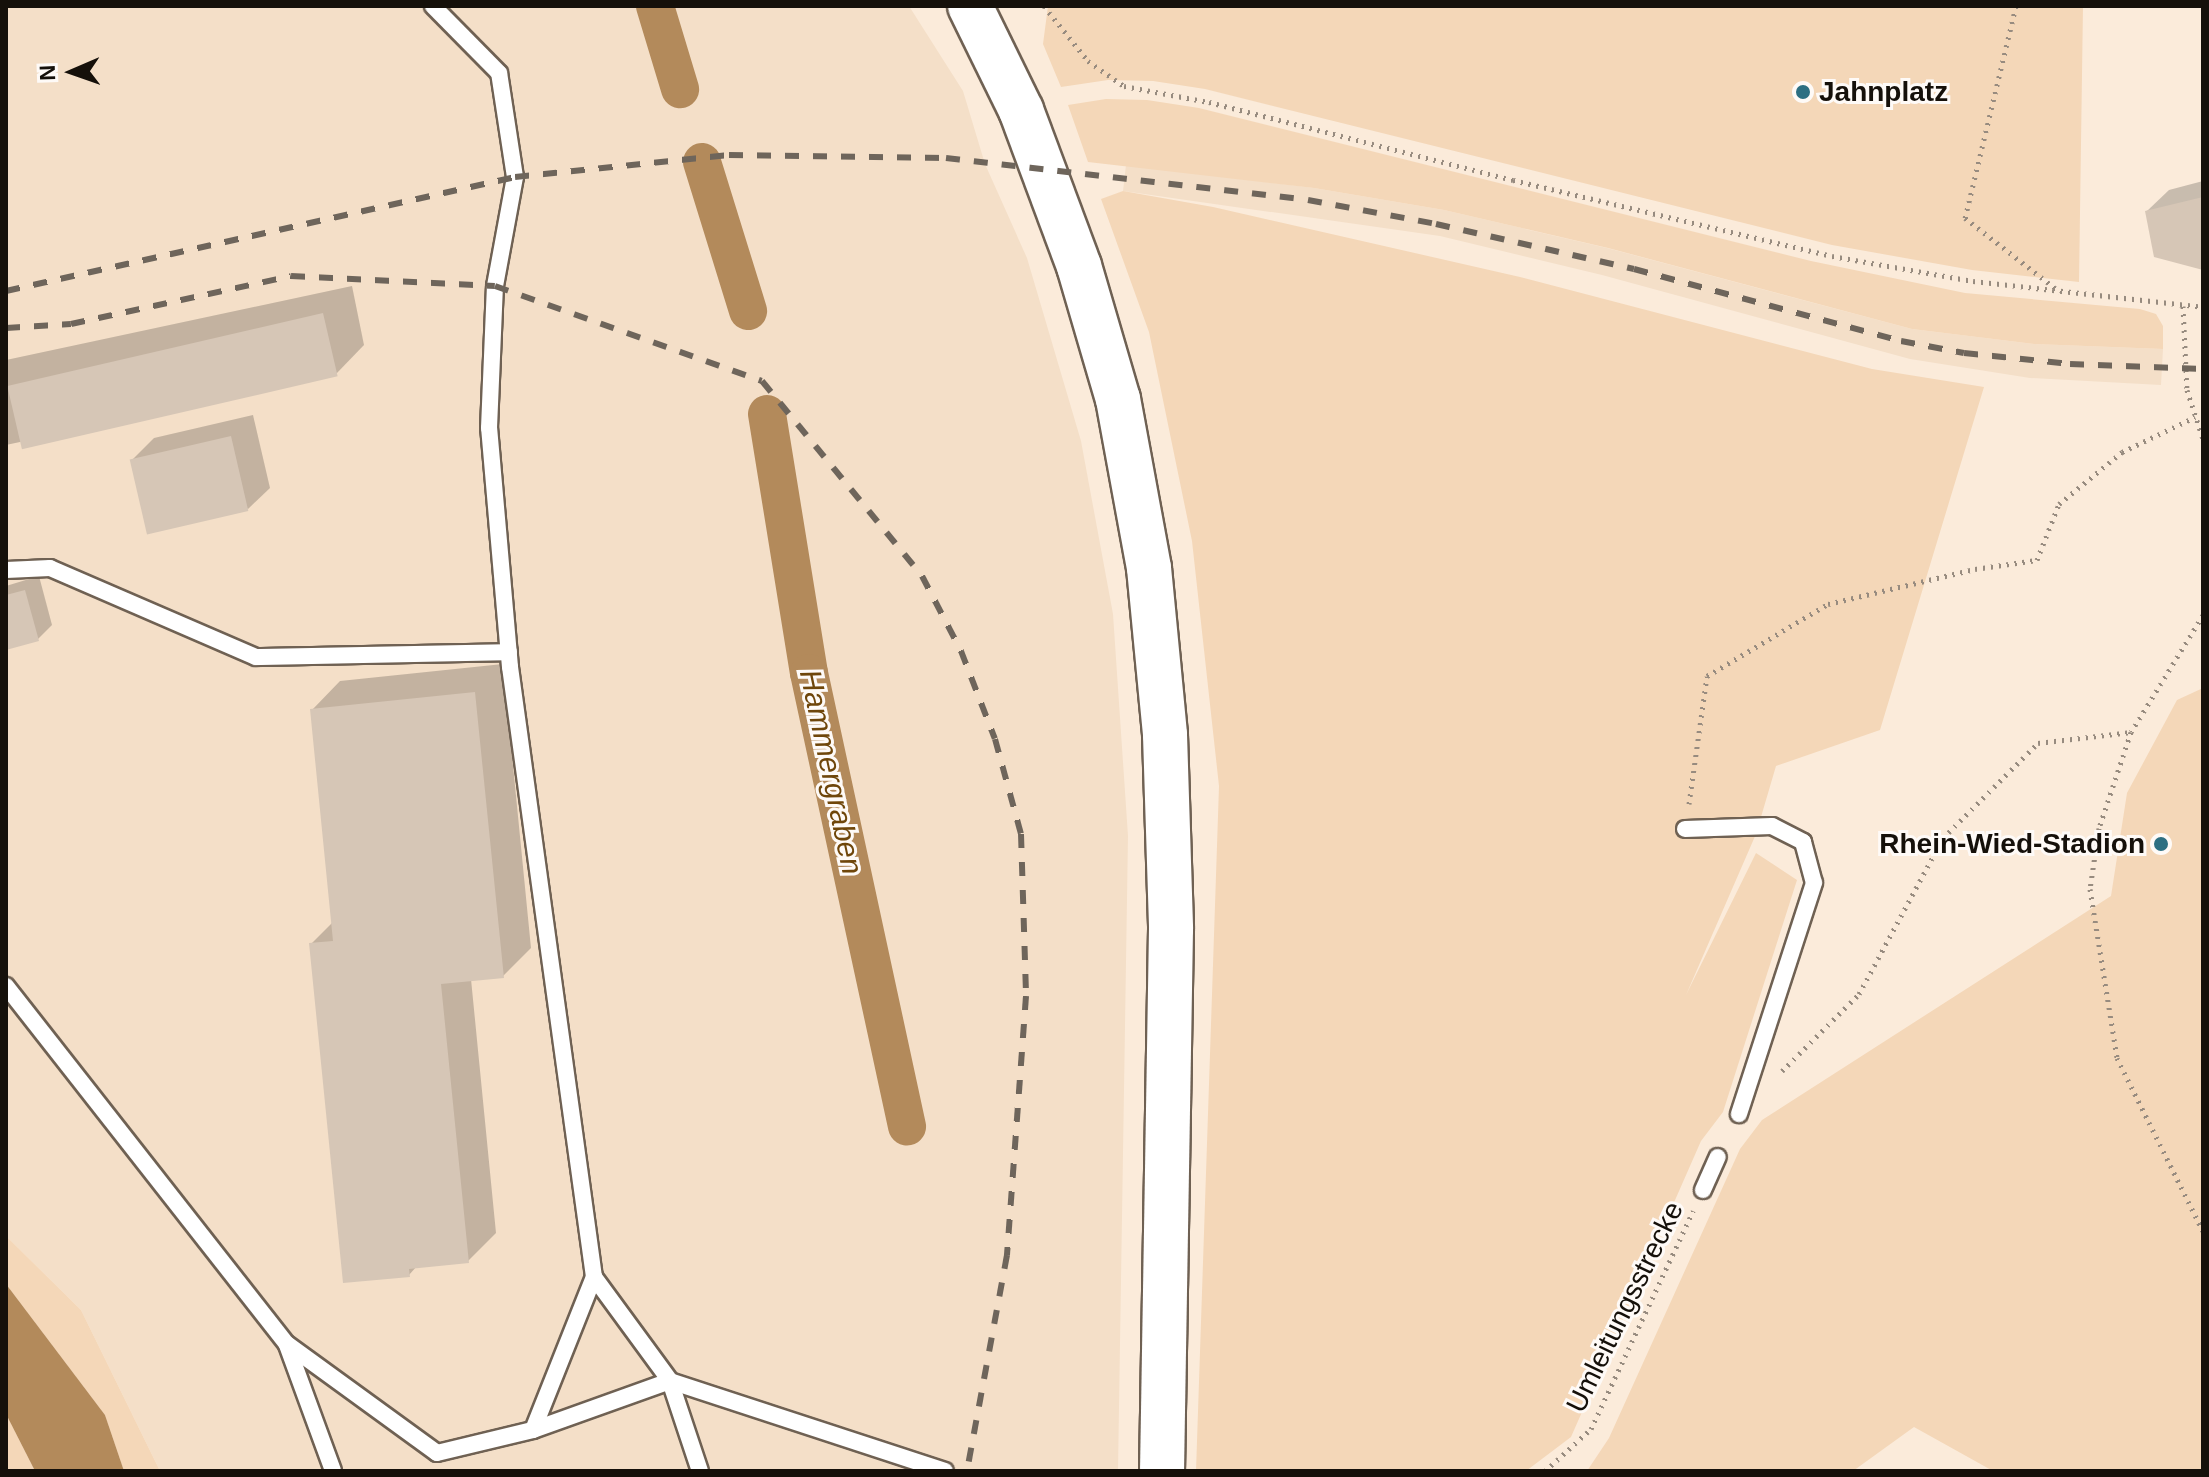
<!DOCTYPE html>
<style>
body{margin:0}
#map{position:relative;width:2209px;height:1477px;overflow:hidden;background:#fbebda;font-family:Helvetica,sans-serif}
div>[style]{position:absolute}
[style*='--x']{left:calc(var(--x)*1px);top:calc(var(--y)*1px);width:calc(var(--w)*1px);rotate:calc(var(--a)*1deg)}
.built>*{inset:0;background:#f4dfc8}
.green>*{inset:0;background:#f4d7b8}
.water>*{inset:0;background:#b38a5b}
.shadow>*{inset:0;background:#0003}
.canal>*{height:38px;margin:-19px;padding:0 19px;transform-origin:19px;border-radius:19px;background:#b38a5b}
.building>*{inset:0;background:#d6c6b6;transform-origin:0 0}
.path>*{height:5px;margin-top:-2.5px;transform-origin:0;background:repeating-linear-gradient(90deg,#978b7f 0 2px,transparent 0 8px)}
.roads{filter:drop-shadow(2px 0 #6f6153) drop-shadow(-2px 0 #6f6153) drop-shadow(0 2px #6f6153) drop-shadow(0 -2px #6f6153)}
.service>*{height:16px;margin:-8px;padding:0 8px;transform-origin:8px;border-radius:8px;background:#fff}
.primary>*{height:44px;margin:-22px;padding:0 22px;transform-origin:22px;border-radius:22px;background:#fff}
.rail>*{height:6px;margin-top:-3px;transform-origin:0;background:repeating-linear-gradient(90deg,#6e655b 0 14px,transparent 0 28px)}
.dots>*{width:22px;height:22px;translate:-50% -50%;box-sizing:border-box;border:4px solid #fefaf7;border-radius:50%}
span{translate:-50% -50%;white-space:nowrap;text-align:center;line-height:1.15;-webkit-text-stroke:6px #fefaf7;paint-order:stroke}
.poi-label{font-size:28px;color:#15100a;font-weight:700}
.left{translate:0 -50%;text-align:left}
.right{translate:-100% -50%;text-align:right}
.street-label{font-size:28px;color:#15100a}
.water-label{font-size:30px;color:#6f460a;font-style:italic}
.frame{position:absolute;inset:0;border:8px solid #15100a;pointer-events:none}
.north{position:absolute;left:32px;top:32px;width:80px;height:80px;-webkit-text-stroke:6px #fefaf7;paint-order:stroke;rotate:268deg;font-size:22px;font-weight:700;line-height:32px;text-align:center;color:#15100a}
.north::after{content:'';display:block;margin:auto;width:28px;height:36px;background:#15100a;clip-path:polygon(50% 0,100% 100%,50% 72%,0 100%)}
</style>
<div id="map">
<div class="built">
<div style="clip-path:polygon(6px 6px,909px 6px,963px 91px,985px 164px,1027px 258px,1081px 441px,1113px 614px,1128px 836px,1118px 1471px,160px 1471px,81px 1310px,6px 1236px)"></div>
<div style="clip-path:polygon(1126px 165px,1314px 188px,1444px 210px,1607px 248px,1912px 329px,2034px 344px,2163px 349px,2161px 385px,2030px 378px,1910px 359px,1602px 275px,1440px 236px,1123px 191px)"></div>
</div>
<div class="green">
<div style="clip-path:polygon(1048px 6px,2083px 6px,2079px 282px,1972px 270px,1832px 245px,1205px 89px,1153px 81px,1108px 80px,1061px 87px,1043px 44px)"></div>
<div style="clip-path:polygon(1106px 99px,1147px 100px,1199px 108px,1811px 261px,1965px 293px,2140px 309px,2156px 314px,2163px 326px,2163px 349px,2034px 344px,1912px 329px,1608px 248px,1444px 210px,1314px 188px,1088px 162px,1068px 105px)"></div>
<div style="clip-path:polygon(1123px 191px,1213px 207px,1520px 277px,1872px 369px,1984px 387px,1880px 730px,1776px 766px,1756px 834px,1686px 995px,1756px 853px,1797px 880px,1723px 1112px,1701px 1141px,1571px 1437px,1526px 1471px,1196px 1471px,1219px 786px,1192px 541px,1149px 332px,1101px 199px)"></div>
<div style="clip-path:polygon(2203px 688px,2203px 1471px,1993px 1471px,1914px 1427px,1853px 1471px,1587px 1471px,1609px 1438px,1740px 1149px,1762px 1120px,2111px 896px,2127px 793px,2177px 700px)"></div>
<div style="clip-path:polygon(6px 1236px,81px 1310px,160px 1471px,124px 1471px,105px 1415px,6px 1284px)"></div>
<div style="clip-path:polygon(6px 1414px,35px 1471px,6px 1471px)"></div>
</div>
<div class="water">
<div style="clip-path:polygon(6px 1284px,105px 1415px,124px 1471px,35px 1471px,6px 1414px)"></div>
</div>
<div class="shadow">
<div style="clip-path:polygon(2203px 181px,2203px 268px,2147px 211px,2169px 190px)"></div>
<div style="clip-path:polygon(352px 286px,364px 345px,336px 374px,6px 445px,6px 360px)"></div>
<div style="clip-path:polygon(253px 415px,270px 488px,248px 509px,132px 460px,154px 438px)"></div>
<div style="clip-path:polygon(39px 576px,52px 625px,38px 639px,6px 648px,6px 586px)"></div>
<div style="clip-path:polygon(503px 664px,531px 948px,503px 976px,471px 979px,496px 1233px,468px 1261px,417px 1266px,409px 1275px,311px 944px,333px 922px,312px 710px,340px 681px)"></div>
</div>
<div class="canal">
<div style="--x:655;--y:6;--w:87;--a:73.2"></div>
<div style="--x:702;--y:162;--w:156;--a:72.8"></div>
<div style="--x:767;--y:414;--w:262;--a:80.8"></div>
<div style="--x:809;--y:673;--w:464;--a:77.8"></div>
</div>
<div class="building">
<div style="clip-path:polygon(2203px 197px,2203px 270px,2154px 257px,2145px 211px)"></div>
<div style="left:323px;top:313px;width:65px;height:324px;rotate:77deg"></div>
<div style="left:231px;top:436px;width:77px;height:104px;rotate:77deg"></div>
<div style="clip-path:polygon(25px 590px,39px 641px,6px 650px,6px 595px)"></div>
<div style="clip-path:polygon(475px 692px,504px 978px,441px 984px,469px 1263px,409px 1269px,410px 1277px,343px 1283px,309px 943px,333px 941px,310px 709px)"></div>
</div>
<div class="path">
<div style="--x:1044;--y:6;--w:70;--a:51.3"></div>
<div style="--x:1088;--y:61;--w:44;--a:34.8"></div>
<div style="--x:1124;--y:86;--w:86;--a:10.7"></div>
<div style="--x:1209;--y:102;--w:314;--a:14.4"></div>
<div style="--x:1513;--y:180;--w:328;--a:13.4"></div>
<div style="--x:1832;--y:256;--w:143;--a:10.1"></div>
<div style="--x:1973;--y:281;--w:231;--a:6.4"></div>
<div style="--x:2016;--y:6;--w:218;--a:103.5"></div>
<div style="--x:1965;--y:218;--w:120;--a:37.9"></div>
<div style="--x:2183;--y:306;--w:84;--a:87.3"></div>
<div style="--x:2187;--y:390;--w:52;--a:71.9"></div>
<div style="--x:2203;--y:615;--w:137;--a:121.6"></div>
<div style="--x:2131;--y:732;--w:101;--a:108.4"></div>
<div style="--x:2099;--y:828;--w:62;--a:98.4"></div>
<div style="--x:2090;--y:889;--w:171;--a:80.9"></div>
<div style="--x:2117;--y:1058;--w:193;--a:63.6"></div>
<div style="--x:1689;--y:804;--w:129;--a:-82"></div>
<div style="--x:1707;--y:676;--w:141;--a:-30.8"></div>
<div style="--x:1828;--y:604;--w:151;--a:-13.4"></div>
<div style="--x:1975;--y:569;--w:63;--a:-8.3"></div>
<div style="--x:2037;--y:560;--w:60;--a:-68.6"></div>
<div style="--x:2059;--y:504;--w:82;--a:-39.5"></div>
<div style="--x:2122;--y:452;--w:81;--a:-25.6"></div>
<div style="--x:1782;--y:1071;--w:109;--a:-45"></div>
<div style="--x:1859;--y:994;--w:177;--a:-61.7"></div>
<div style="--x:1943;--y:838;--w:134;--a:-45"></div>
<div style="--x:2038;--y:743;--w:94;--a:-6.7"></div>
<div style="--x:1545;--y:1471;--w:62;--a:-42.4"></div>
<div style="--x:1591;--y:1429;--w:241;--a:-64.9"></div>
</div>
<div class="roads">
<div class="service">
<div style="--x:6;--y:570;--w:44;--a:-2.6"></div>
<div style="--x:50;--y:568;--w:224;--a:23.4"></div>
<div style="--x:256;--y:657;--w:253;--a:-1.1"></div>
<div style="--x:1685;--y:829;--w:87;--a:-2"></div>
<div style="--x:1772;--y:826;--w:35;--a:27"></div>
<div style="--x:1803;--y:842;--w:42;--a:75"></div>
<div style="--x:1814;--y:883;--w:243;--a:108"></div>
<div style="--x:6;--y:986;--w:455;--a:51.9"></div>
<div style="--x:287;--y:1344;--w:185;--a:36"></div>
<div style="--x:437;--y:1453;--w:99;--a:-13.5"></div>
<div style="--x:533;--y:1430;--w:165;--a:-68.3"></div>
<div style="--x:594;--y:1277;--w:616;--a:-97.84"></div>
<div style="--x:510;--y:667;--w:240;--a:-95"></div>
<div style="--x:489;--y:428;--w:142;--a:-87.6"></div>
<div style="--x:495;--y:286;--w:111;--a:-79.6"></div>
<div style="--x:515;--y:177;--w:105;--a:-98.7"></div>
<div style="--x:499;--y:73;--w:94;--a:-134.6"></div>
<div style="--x:1703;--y:1190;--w:36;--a:-66"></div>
<div style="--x:594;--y:1277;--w:129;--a:53.8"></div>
<div style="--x:670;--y:1381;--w:95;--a:71.6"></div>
<div style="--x:287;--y:1345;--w:134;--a:69.9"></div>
<div style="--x:533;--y:1430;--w:145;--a:-19.7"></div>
<div style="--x:670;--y:1381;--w:289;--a:18.1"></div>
</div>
<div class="primary">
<div style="--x:970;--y:6;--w:116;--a:63.9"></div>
<div style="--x:1021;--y:110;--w:166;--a:69.6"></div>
<div style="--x:1079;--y:266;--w:139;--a:73.7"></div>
<div style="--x:1118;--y:399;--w:172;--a:79.6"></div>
<div style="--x:1149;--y:568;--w:168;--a:84.5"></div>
<div style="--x:1165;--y:735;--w:194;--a:88.2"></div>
<div style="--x:1171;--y:929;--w:542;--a:90.95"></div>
</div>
</div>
<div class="rail">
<div style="--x:6;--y:291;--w:522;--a:-12.62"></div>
<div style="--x:515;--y:177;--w:215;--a:-5.9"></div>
<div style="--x:729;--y:155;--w:217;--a:0.8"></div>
<div style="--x:946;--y:158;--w:364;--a:6.6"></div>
<div style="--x:1308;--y:200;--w:130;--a:10.6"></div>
<div style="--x:1436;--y:224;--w:203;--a:12.8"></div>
<div style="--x:1634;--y:269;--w:277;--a:15.1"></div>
<div style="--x:1901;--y:341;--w:64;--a:10.8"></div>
<div style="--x:1964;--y:353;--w:107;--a:5.9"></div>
<div style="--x:2070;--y:364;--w:133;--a:2.2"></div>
<div style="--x:6;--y:328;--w:65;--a:-3.5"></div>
<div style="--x:71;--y:324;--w:225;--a:-12.3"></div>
<div style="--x:291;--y:276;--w:204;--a:2.8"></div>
<div style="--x:495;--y:286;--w:283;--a:19.6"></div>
<div style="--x:762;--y:381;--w:252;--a:50.6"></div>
<div style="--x:922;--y:576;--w:85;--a:62.5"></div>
<div style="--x:961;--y:651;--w:94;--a:68.9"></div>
<div style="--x:995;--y:739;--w:98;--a:74.7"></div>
<div style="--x:1021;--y:834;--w:162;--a:88.2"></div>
<div style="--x:1026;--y:996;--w:260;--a:94.2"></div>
<div style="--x:1007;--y:1255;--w:220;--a:100.5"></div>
</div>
<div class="dots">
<div style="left:1803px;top:92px;background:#2d6f82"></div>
<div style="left:2161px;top:844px;background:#2d6f82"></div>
</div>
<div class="poi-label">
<span class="left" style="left:1819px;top:92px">Jahnplatz</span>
<span class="right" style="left:2145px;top:844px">Rhein-Wied-Stadion</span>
</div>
<div class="street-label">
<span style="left:1625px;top:1307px;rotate:-64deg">Umleitungsstrecke</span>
</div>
<div class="water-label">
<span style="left:831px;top:772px;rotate:78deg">Hammergraben</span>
</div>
<div class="frame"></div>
<div class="north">N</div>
</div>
